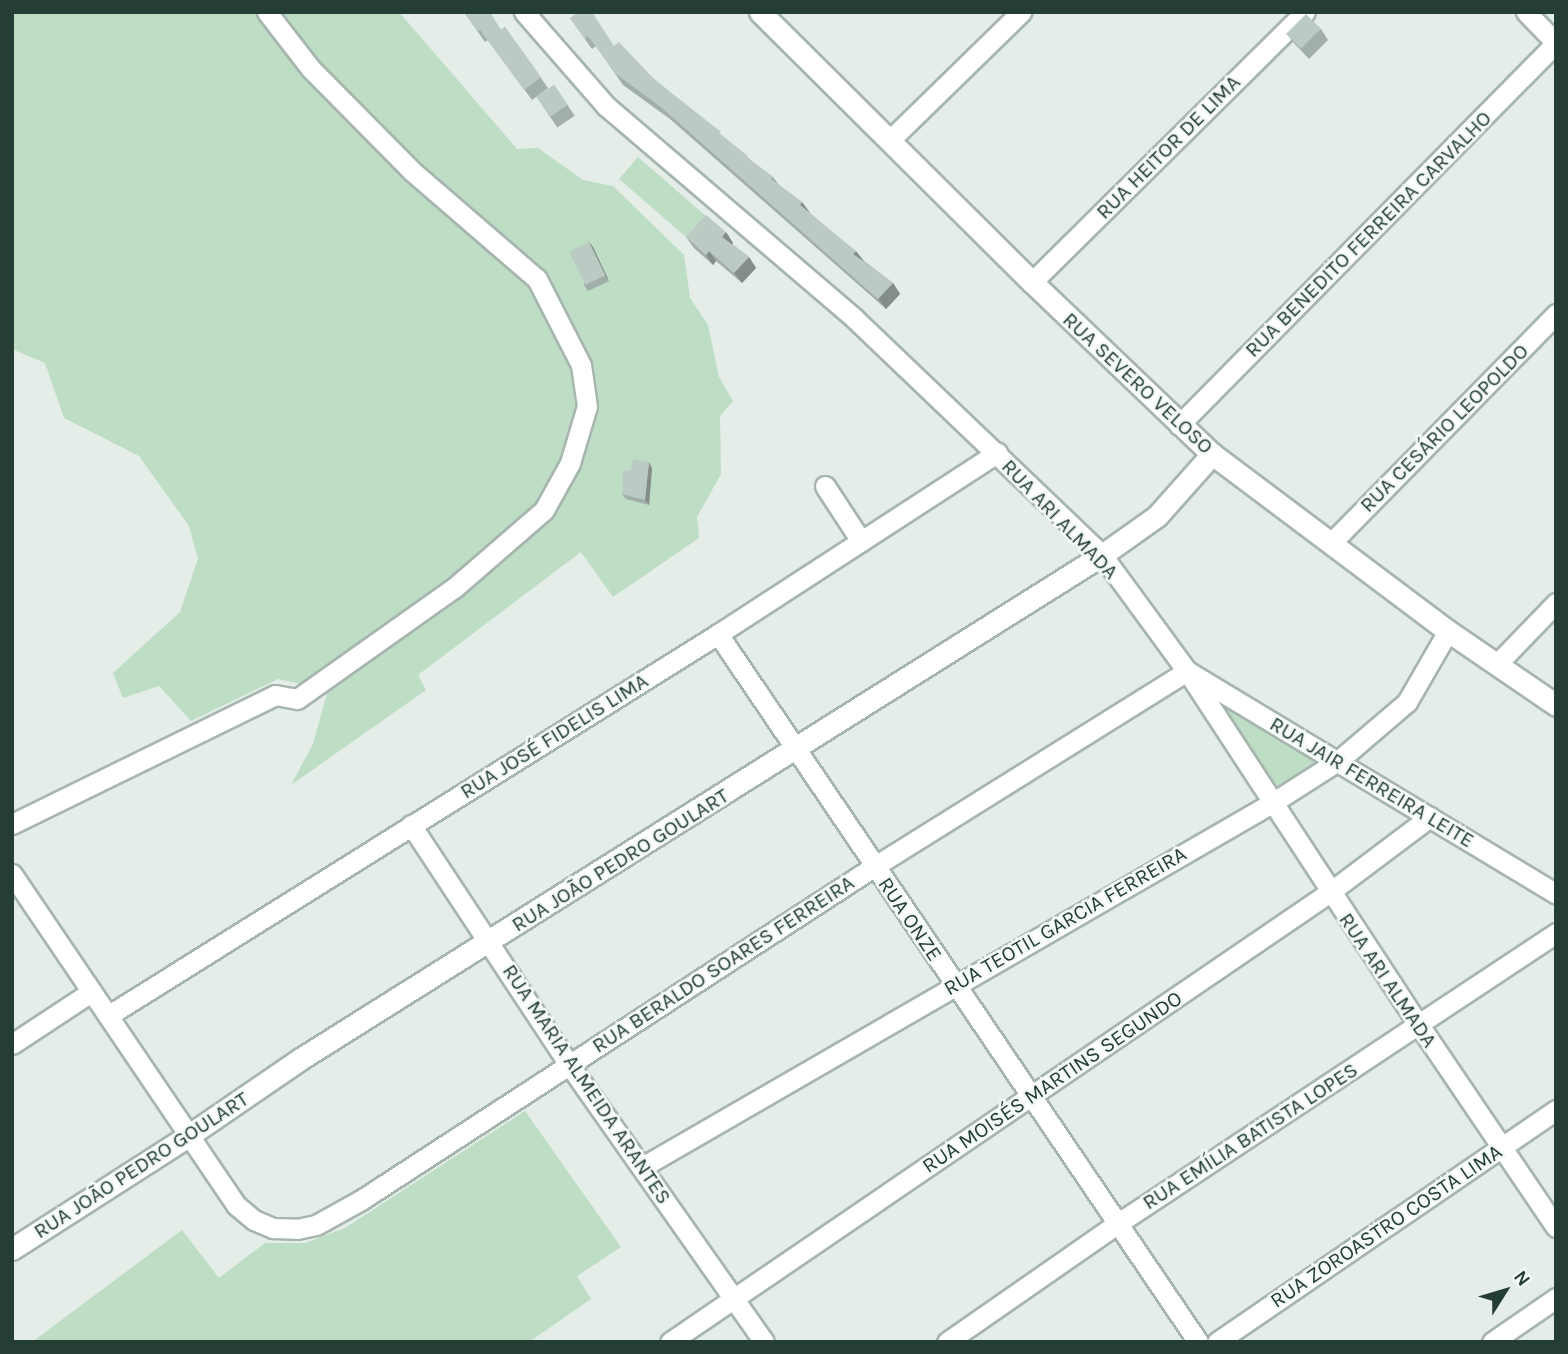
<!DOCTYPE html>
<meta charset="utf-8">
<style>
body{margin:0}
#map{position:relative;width:1568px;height:1354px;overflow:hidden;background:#e4ede8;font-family:Karla,sans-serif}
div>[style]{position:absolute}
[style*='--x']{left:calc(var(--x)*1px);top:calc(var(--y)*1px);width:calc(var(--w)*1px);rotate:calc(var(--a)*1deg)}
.green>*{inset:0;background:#bdddc5;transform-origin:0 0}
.roads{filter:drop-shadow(2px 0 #a7b5af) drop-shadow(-2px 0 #a7b5af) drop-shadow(0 2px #a7b5af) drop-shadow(0 -2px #a7b5af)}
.street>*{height:19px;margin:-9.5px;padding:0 9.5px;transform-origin:9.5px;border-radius:9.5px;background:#fff}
.secondary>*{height:21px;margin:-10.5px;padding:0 10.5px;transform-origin:10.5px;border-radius:10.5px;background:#fff}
.wall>*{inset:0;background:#a2aea9;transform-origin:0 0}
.shaded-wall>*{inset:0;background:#848d89}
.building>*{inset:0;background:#bccac4;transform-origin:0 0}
span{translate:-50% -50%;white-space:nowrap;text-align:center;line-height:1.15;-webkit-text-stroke:5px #f4f9f7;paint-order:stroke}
.street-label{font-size:21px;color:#243e36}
.frame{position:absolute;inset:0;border:14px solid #243e36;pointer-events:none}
.north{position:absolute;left:1470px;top:1256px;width:70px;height:70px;-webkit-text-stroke:5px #f4f9f7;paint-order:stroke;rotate:53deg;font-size:19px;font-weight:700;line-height:28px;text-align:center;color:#243e36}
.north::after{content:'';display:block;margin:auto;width:24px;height:32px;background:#243e36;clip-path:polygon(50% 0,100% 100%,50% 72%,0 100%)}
</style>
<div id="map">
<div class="green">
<div style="clip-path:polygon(12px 12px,399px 12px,517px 149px,538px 148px,583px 180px,613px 186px,684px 255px,690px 298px,708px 325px,719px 377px,733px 401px,720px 416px,721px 474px,697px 517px,699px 538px,613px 597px,581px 552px,418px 675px,426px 690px,291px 785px,313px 744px,328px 690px,278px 679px,191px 721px,159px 686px,123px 698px,113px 673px,180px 612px,198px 559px,189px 526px,139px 456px,64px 418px,45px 363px,12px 349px)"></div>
<div style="left:638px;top:157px;width:91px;height:29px;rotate:41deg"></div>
<div style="clip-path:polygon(1225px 703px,1315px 753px,1316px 765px,1282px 786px,1271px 784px,1225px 712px)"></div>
<div style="clip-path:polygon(525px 1111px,621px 1247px,577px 1276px,591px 1299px,529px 1342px,32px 1342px,182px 1230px,219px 1278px,265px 1243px,305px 1243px,345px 1228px)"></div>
</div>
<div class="roads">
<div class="street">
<div style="--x:524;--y:12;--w:125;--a:48.9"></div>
<div style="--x:606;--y:106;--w:326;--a:40.5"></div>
<div style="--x:854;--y:318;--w:343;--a:43.7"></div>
<div style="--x:1102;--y:555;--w:144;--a:53.8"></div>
<div style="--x:1187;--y:671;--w:423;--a:56.8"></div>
<div style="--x:1419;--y:1025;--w:244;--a:55.9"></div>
<div style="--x:1526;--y:12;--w:43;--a:45.9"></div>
<div style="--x:889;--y:141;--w:185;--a:-44.3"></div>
<div style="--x:1032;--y:282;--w:384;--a:-44.7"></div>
<div style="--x:1179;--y:425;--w:537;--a:-45.38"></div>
<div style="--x:825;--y:486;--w:66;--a:56.8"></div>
<div style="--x:1332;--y:542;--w:320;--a:-45.5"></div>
<div style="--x:718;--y:634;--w:855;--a:55.86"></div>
<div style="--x:1497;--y:664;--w:85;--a:-46"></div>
<div style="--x:12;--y:824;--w:293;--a:-26.1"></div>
<div style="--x:275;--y:695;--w:22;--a:10"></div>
<div style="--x:297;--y:699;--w:192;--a:-35.3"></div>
<div style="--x:454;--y:588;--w:119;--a:-40.9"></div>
<div style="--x:544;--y:510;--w:54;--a:-61"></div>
<div style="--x:570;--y:463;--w:59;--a:-73.4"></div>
<div style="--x:587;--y:406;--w:41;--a:-98.3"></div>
<div style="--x:581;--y:365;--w:97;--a:-117.1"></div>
<div style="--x:537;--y:279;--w:165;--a:-139.2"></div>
<div style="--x:412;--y:171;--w:144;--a:-134.7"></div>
<div style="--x:311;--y:69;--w:72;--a:-127.7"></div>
<div style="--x:411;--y:825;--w:285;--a:56.6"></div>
<div style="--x:568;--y:1063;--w:341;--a:54.9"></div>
<div style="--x:12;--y:874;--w:400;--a:55.9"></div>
<div style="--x:236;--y:1205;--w:23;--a:40"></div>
<div style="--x:254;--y:1220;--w:21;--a:23"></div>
<div style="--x:273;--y:1228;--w:24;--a:2"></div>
<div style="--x:297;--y:1229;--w:19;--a:-12"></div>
<div style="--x:316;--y:1225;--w:51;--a:-29.1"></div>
<div style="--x:361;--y:1200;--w:613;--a:-33.02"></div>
<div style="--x:875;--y:866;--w:368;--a:-32"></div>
<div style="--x:1187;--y:671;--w:431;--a:31.1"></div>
<div style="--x:109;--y:1015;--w:718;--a:-32.03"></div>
<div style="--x:718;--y:634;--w:333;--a:-33"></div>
<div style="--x:12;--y:1044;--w:95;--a:-33.4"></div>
<div style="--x:642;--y:1167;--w:728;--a:-30.02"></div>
<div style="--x:1272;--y:803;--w:78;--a:-32.5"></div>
<div style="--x:1338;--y:761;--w:91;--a:-40.5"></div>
<div style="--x:1407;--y:702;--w:82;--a:-60"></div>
<div style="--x:670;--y:1342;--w:799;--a:-34.29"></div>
<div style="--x:1330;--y:892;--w:125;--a:-36.9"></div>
<div style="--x:947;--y:1342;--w:207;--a:-34.8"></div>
<div style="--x:1117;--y:1224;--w:527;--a:-33.54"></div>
<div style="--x:1217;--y:1342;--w:411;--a:-34.4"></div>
<div style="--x:1492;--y:1342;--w:78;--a:-34.5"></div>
</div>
<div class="secondary">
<div style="--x:760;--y:12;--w:383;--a:44.8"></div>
<div style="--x:1032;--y:282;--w:249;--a:43.7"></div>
<div style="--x:1212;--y:454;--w:295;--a:36.9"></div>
<div style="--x:1448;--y:631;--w:131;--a:34.4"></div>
<div style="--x:12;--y:1249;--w:209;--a:-32.7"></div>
<div style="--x:188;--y:1136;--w:138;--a:-34.4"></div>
<div style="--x:302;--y:1058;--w:945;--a:-32.16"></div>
<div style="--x:1102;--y:555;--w:67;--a:-35.3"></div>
<div style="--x:1157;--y:516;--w:83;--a:-48.4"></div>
</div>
</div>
<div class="wall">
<div style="clip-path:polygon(464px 12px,501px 30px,505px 27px,548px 88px,532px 100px,488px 40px,485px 42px)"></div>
<div style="clip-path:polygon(570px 18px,654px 79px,753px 162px,773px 177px,779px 185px,802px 202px,810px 213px,864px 261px,893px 283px,900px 294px,886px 309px,670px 119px,623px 85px,596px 46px,592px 49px)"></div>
<div style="clip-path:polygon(1321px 29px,1328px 40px,1309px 59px,1294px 43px,1286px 33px)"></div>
<div style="left:554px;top:85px;width:37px;height:21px;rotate:56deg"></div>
<div style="clip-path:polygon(726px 232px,733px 243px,732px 244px,749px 257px,756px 268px,742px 283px,716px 261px,713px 265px,694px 248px,686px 237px)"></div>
<div style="clip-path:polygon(589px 242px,593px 247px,609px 281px,588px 291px,584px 285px)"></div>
<div style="clip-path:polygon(652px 468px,649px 505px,626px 499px,622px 494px,631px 470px)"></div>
</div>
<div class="shaded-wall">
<div style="clip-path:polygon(802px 202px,810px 213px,800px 205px)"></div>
<div style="clip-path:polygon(726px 232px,733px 243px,729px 247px,722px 237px)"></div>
<div style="clip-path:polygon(589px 242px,593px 247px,609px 281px,605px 275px)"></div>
<div style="clip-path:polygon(709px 251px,716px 261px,713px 265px,706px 255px)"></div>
<div style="clip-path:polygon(856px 251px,864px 261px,853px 254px)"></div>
<div style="clip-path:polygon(749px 257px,756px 268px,742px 283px,734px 273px)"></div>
<div style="clip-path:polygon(893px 283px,900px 294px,886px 309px,878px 299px)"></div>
<div style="clip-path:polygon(649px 462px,652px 468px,649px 505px,645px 500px)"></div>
</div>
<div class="building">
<div style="clip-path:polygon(464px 12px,490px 12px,501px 30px,505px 27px,541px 77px,524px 90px,480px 30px,478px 32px)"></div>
<div style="clip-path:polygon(578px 12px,592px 12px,614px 46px,619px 42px,654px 79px,721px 132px,719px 133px,748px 156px,746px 157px,773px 177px,771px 179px,802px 202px,800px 205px,856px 251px,853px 254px,893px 283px,878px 299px,662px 108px,616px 74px,588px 36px,585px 39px,570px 18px)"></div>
<div style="left:1306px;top:14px;width:21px;height:28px;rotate:45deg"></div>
<div style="left:554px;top:85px;width:24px;height:21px;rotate:55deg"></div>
<div style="clip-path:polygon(706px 215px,726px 232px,722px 237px,749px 257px,734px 273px,709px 251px,706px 255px,686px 237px)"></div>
<div style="left:589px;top:242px;width:37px;height:22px;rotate:64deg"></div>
<div style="clip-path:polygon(633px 459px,649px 462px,645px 500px,622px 494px,623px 471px,631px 470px)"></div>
</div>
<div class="street-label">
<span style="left:1168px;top:147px;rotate:-45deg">RUA HEITOR DE LIMA</span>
<span style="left:1368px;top:234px;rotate:-45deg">RUA BENEDITO FERREIRA CARVALHO</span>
<span style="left:1138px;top:383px;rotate:43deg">RUA SEVERO VELOSO</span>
<span style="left:1444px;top:428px;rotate:-45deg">RUA CESÁRIO LEOPOLDO</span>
<span style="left:1060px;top:519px;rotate:46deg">RUA ARI ALMADA</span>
<span style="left:554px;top:736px;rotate:-32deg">RUA JOSÉ FIDELIS LIMA</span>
<span style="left:1372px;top:782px;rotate:31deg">RUA JAIR FERREIRA LEITE</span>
<span style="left:620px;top:860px;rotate:-32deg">RUA JOÃO PEDRO GOULART</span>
<span style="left:910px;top:919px;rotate:56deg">RUA ONZE</span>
<span style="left:1065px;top:921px;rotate:-30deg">RUA TEOTIL GARCIA FERREIRA</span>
<span style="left:723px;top:964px;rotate:-33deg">RUA BERALDO SOARES FERREIRA</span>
<span style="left:1388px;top:980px;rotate:56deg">RUA ARI ALMADA</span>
<span style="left:1052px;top:1082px;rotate:-34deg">RUA MOISÉS MARTINS SEGUNDO</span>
<span style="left:587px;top:1084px;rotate:56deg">RUA MARIA ALMEIDA ARANTES</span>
<span style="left:1250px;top:1136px;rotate:-33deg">RUA EMÍLIA BATISTA LOPES</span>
<span style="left:141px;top:1165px;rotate:-33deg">RUA JOÃO PEDRO GOULART</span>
<span style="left:1386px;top:1226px;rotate:-34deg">RUA ZOROASTRO COSTA LIMA</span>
</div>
<div class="frame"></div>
<div class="north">N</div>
</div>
